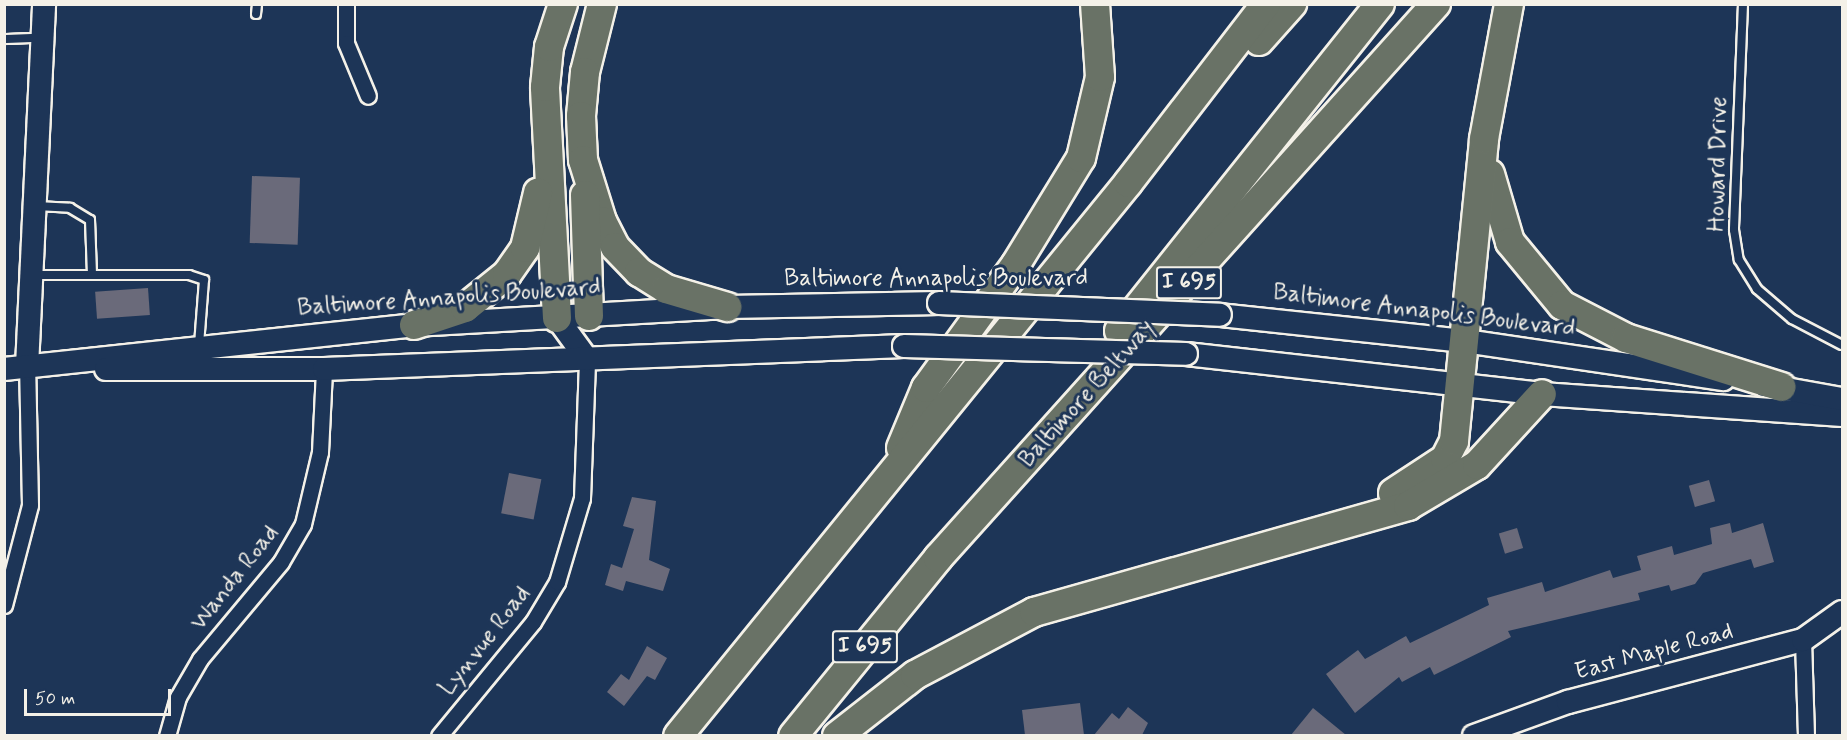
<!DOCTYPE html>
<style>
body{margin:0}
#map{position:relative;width:1847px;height:740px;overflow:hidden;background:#1d3557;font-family:Mynerve,sans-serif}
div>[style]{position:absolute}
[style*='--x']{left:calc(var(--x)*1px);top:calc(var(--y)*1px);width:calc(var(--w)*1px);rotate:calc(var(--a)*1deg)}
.building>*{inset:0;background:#6a6a7a;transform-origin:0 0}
.roads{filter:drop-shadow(2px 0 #f4f1e8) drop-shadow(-2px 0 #f4f1e8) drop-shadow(0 2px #f4f1e8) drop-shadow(0 -2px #f4f1e8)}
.lane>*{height:8px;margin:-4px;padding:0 4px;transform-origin:4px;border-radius:4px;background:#1d3557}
.street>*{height:15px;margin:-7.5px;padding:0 7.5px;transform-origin:7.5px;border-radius:7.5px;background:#1d3557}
.secondary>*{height:22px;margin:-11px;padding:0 11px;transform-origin:11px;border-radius:11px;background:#1d3557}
.highway>*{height:28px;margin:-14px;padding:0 14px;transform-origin:14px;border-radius:14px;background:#697266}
.bridges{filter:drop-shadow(2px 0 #f4f1e8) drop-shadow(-2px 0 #f4f1e8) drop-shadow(0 2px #f4f1e8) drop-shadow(0 -2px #f4f1e8)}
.secondary-bridge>*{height:22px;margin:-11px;padding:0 11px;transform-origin:11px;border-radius:11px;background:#1d3557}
span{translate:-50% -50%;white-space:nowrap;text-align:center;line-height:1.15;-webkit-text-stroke:6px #1d3557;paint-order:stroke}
.shield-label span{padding:2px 4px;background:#1d3557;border:2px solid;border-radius:4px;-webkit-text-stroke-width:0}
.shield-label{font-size:22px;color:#f4f1e8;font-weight:700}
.street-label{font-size:24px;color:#f4f1e8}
.frame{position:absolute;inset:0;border:6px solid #f4f1e8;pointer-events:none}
.scale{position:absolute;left:24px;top:689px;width:147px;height:27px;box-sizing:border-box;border:3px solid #f4f1e8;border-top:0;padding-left:8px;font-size:18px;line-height:21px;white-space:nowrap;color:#f4f1e8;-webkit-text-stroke:4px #1d3557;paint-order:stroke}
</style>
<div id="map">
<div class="building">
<div style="left:252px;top:176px;width:48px;height:67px;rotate:2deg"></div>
<div style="left:148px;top:288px;width:27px;height:53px;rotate:86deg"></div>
<div style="left:509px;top:473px;width:33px;height:41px;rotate:11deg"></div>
<div style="left:1709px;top:480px;width:22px;height:21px;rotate:74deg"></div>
<div style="clip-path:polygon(632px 497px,656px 501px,649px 560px,670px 569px,663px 591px,626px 581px,623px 591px,605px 585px,611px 564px,622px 568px,634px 529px,623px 526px)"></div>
<div style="clip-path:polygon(1730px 523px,1732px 533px,1763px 523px,1774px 562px,1754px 568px,1751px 559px,1703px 573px,1695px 584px,1671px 591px,1669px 585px,1638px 593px,1640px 600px,1508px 631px,1511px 637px,1434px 675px,1430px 667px,1402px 682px,1399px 677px,1355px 713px,1326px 674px,1358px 650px,1365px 659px,1406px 636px,1410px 643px,1489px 605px,1487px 598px,1542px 582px,1545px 592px,1610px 570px,1613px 578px,1641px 570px,1637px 556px,1672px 546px,1674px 555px,1712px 544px,1710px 528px)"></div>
<div style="left:1517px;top:528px;width:21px;height:19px;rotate:73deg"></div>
<div style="clip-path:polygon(647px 646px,667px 658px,655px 680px,647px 676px,624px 706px,607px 692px,621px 674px,629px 680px)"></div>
<div style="clip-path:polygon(1080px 703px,1084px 735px,1025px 735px,1022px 710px)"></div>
<div style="clip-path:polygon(1128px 707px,1148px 723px,1142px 735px,1094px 735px,1112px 713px,1119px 719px)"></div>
<div style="clip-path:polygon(1313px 708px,1346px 735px,1291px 735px)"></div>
</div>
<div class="roads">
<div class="lane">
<div style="--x:1743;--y:4;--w:226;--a:92.3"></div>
<div style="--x:1734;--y:230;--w:30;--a:81"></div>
<div style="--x:1739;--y:260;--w:34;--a:58"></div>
<div style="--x:1757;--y:289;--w:46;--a:40.6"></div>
<div style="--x:1792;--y:319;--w:56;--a:27.5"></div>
<div style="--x:256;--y:14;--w:10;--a:-84"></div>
<div style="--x:4;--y:39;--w:36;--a:-2"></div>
<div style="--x:36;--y:206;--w:34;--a:3"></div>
<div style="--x:70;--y:208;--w:23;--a:31"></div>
<div style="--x:90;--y:220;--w:55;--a:87.9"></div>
<div style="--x:33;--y:275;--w:156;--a:0"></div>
<div style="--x:189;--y:275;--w:16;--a:18"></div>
<div style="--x:204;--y:280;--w:65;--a:94.4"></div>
</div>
<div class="street">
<div style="--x:346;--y:4;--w:39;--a:90"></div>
<div style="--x:346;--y:43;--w:57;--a:67.5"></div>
<div style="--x:4;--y:605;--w:103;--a:-75.4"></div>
<div style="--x:30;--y:505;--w:138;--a:-91.2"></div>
<div style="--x:1803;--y:640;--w:96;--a:88.2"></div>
<div style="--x:167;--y:736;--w:41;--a:-74.2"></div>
<div style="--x:178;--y:697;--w:44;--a:-59.9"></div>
<div style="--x:200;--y:659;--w:126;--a:-50.1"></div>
<div style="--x:281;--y:562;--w:44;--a:-59.9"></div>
<div style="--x:303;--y:524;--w:74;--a:-76.7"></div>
<div style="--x:320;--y:452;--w:83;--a:-87.2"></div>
<div style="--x:439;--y:736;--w:148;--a:-50.5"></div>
<div style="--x:533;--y:622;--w:47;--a:-59"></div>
<div style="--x:557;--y:582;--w:88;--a:-73.4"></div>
<div style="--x:582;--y:498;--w:139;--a:-87.9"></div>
</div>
<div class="secondary">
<div style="--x:1220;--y:315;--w:246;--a:6.1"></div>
<div style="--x:1465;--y:341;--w:261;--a:8.4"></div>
<div style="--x:557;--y:318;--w:51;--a:53.8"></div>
<div style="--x:1186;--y:354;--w:358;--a:6.4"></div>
<div style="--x:1542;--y:394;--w:301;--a:4"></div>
<div style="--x:27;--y:367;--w:363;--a:-87.3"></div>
<div style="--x:4;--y:369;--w:412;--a:-6.1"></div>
<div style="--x:414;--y:325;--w:314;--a:-3.3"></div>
<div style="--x:727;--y:307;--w:212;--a:-1.1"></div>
<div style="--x:106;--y:369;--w:218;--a:0"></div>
<div style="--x:324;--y:369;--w:580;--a:-2.27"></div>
<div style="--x:1764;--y:385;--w:79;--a:10.2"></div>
<div style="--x:1474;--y:736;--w:100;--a:-19.9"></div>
<div style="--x:1568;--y:702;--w:243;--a:-14.8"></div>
<div style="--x:1803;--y:640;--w:48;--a:-35.7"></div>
</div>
<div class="highway">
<div style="--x:602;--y:4;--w:70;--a:104"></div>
<div style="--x:585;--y:72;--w:44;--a:95.2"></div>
<div style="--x:581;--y:116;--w:44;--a:87.4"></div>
<div style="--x:583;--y:160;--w:64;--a:72.7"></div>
<div style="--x:602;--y:221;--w:29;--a:63"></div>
<div style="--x:615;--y:247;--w:35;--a:46"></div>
<div style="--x:639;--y:272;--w:32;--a:32"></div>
<div style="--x:666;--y:289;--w:64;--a:16.4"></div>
<div style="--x:1259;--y:41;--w:50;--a:-48.3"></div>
<div style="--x:1490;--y:174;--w:71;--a:73.6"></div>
<div style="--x:1510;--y:242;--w:82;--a:50.5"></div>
<div style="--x:1562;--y:305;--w:72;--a:27.3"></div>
<div style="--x:1626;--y:338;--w:163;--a:17.5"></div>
<div style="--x:585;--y:195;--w:121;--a:88.1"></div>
<div style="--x:557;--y:318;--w:231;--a:-93"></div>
<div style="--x:545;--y:87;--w:40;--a:-84.3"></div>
<div style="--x:549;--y:47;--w:45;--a:-72"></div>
<div style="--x:414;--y:325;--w:54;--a:-18.4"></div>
<div style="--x:465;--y:308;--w:54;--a:-39"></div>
<div style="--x:507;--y:274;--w:32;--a:-55"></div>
<div style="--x:525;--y:248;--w:57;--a:-76.7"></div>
<div style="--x:1119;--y:331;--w:418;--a:-51.4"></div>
<div style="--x:901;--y:448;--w:65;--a:-67.4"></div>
<div style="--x:926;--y:388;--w:153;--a:-54"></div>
<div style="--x:1016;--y:264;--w:124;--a:-58.5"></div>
<div style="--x:1081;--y:158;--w:83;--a:-76.8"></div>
<div style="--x:1100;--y:77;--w:73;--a:-93.9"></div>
<div style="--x:1393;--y:493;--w:62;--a:-33.2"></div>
<div style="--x:1445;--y:459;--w:20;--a:-63"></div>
<div style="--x:1454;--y:441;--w:303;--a:-84.3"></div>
<div style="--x:1484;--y:139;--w:137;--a:-79.5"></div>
<div style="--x:678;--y:736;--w:713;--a:-50.86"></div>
<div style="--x:1128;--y:183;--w:226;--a:-52.4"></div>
<div style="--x:793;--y:736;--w:230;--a:-50.8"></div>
<div style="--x:938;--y:558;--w:745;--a:-48.05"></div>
<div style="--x:837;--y:736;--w:99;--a:-38"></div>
<div style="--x:915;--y:675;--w:135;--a:-27.9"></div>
<div style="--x:1034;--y:612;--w:389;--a:-15.8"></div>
<div style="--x:1408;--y:506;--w:80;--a:-30.7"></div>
<div style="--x:1477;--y:465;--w:96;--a:-47.5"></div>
</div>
</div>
<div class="bridges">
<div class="secondary-bridge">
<div style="--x:939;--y:303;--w:281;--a:2.4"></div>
<div style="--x:904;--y:346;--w:282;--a:1.6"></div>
</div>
</div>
<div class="shield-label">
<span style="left:1189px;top:283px">I 695</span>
<span style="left:865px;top:647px">I 695</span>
</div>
<div class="street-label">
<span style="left:1718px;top:164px;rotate:-89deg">Howard Drive</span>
<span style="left:936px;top:279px">Baltimore Annapolis Boulevard</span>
<span style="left:449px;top:298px;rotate:-4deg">Baltimore Annapolis Boulevard</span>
<span style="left:1424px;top:311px;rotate:7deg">Baltimore Annapolis Boulevard</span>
<span style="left:1087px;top:394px;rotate:-48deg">Baltimore Beltway</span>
<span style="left:235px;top:578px;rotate:-52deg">Wanda Road</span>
<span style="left:485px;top:641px;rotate:-52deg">Lynvue Road</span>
<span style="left:1654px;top:652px;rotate:-15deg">East Maple Road</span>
</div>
<div class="frame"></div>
<div class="scale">50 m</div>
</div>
